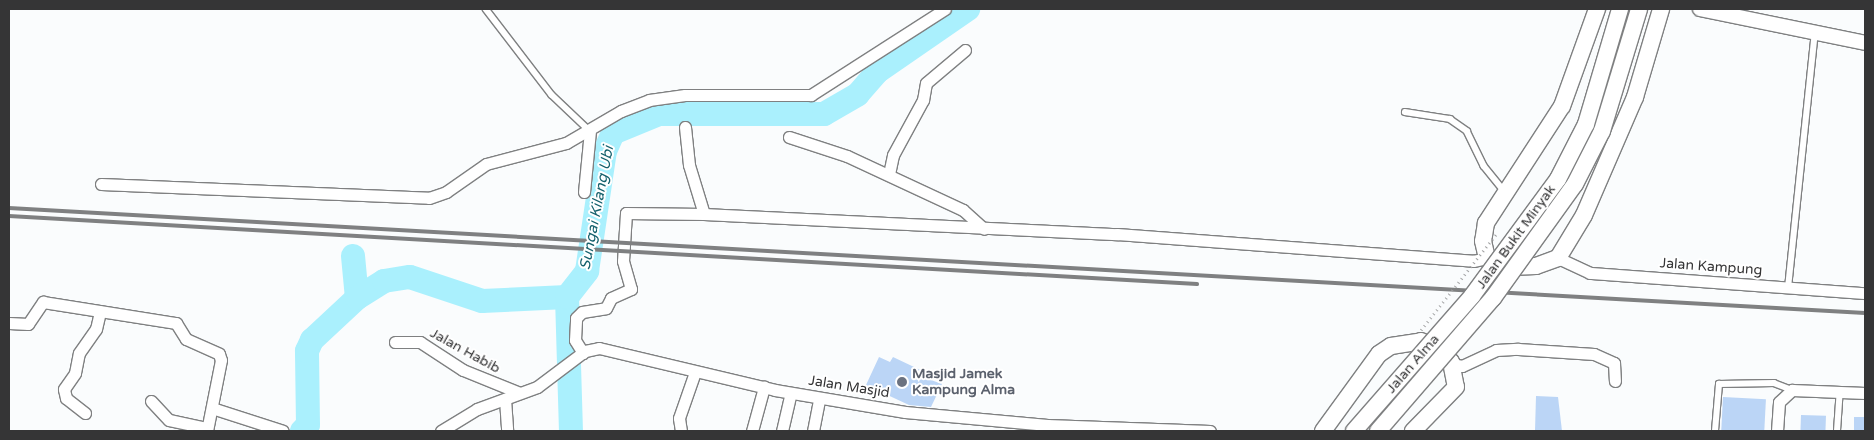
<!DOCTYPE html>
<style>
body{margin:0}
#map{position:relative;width:1874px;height:440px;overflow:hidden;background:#fafcfd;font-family:"Varela Round",sans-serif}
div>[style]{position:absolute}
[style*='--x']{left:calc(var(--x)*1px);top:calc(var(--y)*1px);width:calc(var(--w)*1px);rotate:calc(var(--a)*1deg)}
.river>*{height:24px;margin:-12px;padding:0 12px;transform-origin:12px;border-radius:12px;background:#aaf0fd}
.building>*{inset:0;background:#bbd5f6;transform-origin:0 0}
.roads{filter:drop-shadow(1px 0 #7f8081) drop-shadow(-1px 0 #7f8081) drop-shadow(0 1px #7f8081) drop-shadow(0 -1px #7f8081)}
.service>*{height:5.5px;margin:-2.75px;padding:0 2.75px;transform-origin:2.75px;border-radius:2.75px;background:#fff}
.minor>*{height:11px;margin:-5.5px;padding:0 5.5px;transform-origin:5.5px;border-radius:5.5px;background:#fff}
.tertiary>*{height:14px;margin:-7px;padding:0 7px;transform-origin:7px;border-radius:7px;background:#fff}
.secondary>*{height:16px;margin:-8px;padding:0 8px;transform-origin:8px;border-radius:8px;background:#fff}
.rail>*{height:4px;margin:-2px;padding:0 2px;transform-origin:2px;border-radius:2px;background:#7f8081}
.path-bridge>*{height:2.5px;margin-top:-1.25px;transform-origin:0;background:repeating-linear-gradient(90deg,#a0a1a2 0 1px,transparent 0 5px)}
.bridges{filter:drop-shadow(1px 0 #7f8081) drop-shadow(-1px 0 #7f8081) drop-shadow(0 1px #7f8081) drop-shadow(0 -1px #7f8081)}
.secondary-bridge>*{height:16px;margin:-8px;padding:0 8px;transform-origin:8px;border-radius:8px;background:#fff}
.dots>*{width:14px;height:14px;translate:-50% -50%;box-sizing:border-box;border:2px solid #fff;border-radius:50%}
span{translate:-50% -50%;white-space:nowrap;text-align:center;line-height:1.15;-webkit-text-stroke:4px #fff;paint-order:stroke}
.street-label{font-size:14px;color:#353536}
.worship-label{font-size:14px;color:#5b616d;font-weight:700}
.left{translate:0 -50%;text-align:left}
.water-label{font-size:15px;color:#15616d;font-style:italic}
.frame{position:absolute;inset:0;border:10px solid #353536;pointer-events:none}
</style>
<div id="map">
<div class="river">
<div style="--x:353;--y:256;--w:42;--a:84.6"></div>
<div style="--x:567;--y:297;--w:134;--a:88.3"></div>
<div style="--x:302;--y:431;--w:8;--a:-45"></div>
<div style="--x:308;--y:425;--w:74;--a:-90.8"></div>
<div style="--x:307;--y:351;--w:12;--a:-66"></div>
<div style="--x:312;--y:340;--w:62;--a:-43"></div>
<div style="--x:357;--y:298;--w:32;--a:-32"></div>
<div style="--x:384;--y:281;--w:26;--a:-9"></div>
<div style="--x:410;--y:277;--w:76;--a:18.4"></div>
<div style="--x:482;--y:301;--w:85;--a:-2.7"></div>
<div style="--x:567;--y:297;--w:33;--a:-52"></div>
<div style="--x:587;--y:271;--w:121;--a:-81.5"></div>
<div style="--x:605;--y:151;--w:20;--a:-66"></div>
<div style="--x:613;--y:133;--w:50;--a:-22.4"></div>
<div style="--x:659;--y:114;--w:165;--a:0"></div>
<div style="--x:824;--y:114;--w:39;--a:-30"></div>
<div style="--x:858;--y:94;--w:29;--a:-49"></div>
<div style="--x:877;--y:72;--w:111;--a:-34.7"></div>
</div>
<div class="building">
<div style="clip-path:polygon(879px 357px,890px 362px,893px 357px,933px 376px,931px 380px,942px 384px,931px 407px,909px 405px,866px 385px)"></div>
<div style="clip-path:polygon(1536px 396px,1558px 397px,1562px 431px,1535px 431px)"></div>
<div style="left:1723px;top:397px;width:43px;height:34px;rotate:3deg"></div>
<div style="left:1801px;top:415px;width:25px;height:16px;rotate:2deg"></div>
<div style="left:1854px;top:417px;width:11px;height:14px"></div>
</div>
<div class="roads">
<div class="service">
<div style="--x:486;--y:9;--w:108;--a:52.5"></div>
<div style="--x:552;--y:95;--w:51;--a:43.4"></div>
<div style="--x:1405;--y:112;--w:46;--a:8.8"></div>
<div style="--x:1450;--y:119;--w:21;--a:35"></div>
<div style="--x:1467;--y:131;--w:39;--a:64"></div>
<div style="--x:1484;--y:166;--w:32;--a:51"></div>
<div style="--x:1788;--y:288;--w:256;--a:-84"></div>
<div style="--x:1715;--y:431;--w:47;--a:-85.1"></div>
<div style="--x:1719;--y:384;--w:55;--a:-1"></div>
<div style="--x:1774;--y:383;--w:19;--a:21"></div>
<div style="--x:1837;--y:431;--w:39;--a:-86"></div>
</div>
<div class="minor">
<div style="--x:685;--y:127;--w:38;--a:84"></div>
<div style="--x:689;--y:165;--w:51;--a:73"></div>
<div style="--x:704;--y:214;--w:413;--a:2.8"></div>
<div style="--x:1117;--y:234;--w:357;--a:4.3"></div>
<div style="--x:1473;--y:261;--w:14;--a:-12"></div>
<div style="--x:789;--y:137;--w:61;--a:18.1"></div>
<div style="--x:847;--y:156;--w:128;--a:25"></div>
<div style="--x:963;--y:210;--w:28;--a:42"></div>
<div style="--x:889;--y:174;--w:19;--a:-78"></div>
<div style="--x:893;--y:155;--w:63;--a:-61.4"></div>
<div style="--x:923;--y:100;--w:17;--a:-80"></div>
<div style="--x:926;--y:83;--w:51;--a:-40.2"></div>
<div style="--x:101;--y:184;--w:328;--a:2.4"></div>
<div style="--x:429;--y:198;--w:18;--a:-19"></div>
<div style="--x:446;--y:192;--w:49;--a:-35"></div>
<div style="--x:486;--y:164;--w:83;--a:-14.7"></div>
<div style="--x:566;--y:143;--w:64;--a:-30.2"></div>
<div style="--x:621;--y:111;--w:30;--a:-21"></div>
<div style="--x:649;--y:100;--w:36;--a:-8"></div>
<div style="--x:685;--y:95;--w:126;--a:0"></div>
<div style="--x:811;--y:95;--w:159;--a:-32.7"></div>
<div style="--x:584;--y:192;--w:61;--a:-84.4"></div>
<div style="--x:1558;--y:258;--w:35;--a:25"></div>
<div style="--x:1590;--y:273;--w:276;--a:4.2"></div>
<div style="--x:9;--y:323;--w:19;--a:3"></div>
<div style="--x:28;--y:324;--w:27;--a:-56"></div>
<div style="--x:43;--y:302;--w:135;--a:9"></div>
<div style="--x:176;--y:323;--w:19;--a:58"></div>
<div style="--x:186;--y:339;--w:36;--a:24"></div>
<div style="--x:219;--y:354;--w:6;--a:72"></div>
<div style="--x:221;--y:360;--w:72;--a:101.2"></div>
<div style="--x:395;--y:342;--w:25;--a:0"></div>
<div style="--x:420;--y:342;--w:51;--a:33.1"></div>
<div style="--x:463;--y:370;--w:61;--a:22"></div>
<div style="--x:583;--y:353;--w:15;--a:-122"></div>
<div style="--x:575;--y:340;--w:22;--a:-87"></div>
<div style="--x:576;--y:318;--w:8;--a:-45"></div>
<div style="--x:582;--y:312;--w:24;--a:-9"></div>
<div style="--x:606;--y:308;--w:11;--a:-63"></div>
<div style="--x:611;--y:298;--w:22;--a:-24"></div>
<div style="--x:631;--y:289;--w:29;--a:-106"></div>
<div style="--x:623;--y:261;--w:48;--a:-86.4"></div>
<div style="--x:626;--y:213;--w:78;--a:0.7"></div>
<div style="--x:1452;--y:364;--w:10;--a:11"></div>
<div style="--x:1462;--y:366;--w:38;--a:-25"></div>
<div style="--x:1496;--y:350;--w:22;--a:-3"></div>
<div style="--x:1518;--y:349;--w:76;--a:3.8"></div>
<div style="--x:1594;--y:354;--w:22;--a:24"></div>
<div style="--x:1614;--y:363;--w:18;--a:87"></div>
<div style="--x:505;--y:399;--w:32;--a:86"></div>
<div style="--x:151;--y:401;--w:26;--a:47"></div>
<div style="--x:169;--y:420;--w:39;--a:12"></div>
<div style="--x:215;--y:409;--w:71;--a:17.9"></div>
<div style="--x:85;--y:413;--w:24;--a:-142"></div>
<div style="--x:66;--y:398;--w:9;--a:-103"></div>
<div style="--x:64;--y:389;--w:19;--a:-55"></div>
<div style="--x:75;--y:373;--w:20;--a:-79"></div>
<div style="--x:79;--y:353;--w:29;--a:-55"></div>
<div style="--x:96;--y:329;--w:18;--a:-77"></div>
<div style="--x:441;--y:431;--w:42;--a:-31.4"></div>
<div style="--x:477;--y:409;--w:64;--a:-20.1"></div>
<div style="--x:537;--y:387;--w:60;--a:-36.9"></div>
<div style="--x:585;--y:351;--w:14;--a:-12"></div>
<div style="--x:599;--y:348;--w:181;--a:13.4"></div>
<div style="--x:775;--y:390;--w:132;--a:9.6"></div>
<div style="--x:905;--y:412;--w:143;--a:5.2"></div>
<div style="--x:1047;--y:425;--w:163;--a:2.1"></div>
<div style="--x:681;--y:431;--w:13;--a:-99"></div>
<div style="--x:679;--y:418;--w:49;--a:-70.8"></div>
<div style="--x:752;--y:431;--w:46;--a:-74.7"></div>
<div style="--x:782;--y:431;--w:39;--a:-77"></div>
<div style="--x:813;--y:431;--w:33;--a:-79"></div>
<div style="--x:1777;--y:431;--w:29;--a:-86"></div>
<div style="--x:1779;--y:402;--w:18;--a:-43"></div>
<div style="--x:1792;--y:390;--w:73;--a:2.4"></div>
</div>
<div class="tertiary">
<div style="--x:1700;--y:9;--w:168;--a:11.6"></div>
</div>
<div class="secondary">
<div style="--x:1597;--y:9;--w:103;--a:109.8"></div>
<div style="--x:1562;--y:106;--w:140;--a:123"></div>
<div style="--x:1486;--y:223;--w:18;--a:99"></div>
<div style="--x:1483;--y:241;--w:17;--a:77"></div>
<div style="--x:1487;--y:258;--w:24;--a:22"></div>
<div style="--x:1509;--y:267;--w:27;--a:-2"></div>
<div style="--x:1536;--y:266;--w:23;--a:-20"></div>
<div style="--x:1558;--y:258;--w:50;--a:-58.8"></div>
<div style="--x:1584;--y:215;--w:129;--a:-66.6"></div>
<div style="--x:1635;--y:97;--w:92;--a:-73.5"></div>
<div style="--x:1323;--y:431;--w:95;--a:-54"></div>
<div style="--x:1379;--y:354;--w:14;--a:-34"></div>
<div style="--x:1391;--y:346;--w:30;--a:-9"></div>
<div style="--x:1421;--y:341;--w:22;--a:24"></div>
<div style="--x:1441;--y:350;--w:16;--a:50"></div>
<div style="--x:1451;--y:362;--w:25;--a:79"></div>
<div style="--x:1456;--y:387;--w:62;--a:134.3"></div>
</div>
</div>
<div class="rail">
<div style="--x:9;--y:208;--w:1859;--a:3.24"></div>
<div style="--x:9;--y:216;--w:1190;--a:3.28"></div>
</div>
<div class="path-bridge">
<div style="--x:1421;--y:330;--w:123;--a:-51.9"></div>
</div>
<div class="bridges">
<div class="secondary-bridge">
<div style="--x:1354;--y:431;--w:179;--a:-48.8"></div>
<div style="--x:1472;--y:296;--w:145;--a:-53.7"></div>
<div style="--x:1558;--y:179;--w:62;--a:-63"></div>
<div style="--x:1586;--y:124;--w:120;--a:-73.5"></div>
<div style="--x:1378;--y:431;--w:176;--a:-49.2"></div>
<div style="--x:1493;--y:298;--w:140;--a:-54.3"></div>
<div style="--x:1575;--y:184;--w:59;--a:-63"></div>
<div style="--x:1602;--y:131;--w:127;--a:-73.1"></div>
</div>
</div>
<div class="dots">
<div style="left:902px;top:382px;background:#6b7280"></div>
</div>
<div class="street-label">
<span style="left:1516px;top:237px;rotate:-54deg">Jalan Bukit Minyak</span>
<span style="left:1711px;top:267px;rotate:4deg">Jalan Kampung</span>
<span style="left:465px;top:351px;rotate:29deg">Jalan Habib</span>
<span style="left:1413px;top:364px;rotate:-49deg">Jalan Alma</span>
<span style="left:849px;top:387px;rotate:9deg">Jalan Masjid</span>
</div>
<div class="worship-label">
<span class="left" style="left:912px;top:382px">Masjid Jamek<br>Kampung Alma</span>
</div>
<div class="water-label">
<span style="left:597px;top:208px;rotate:-79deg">Sungai Kilang Ubi</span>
</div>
<div class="frame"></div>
</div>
